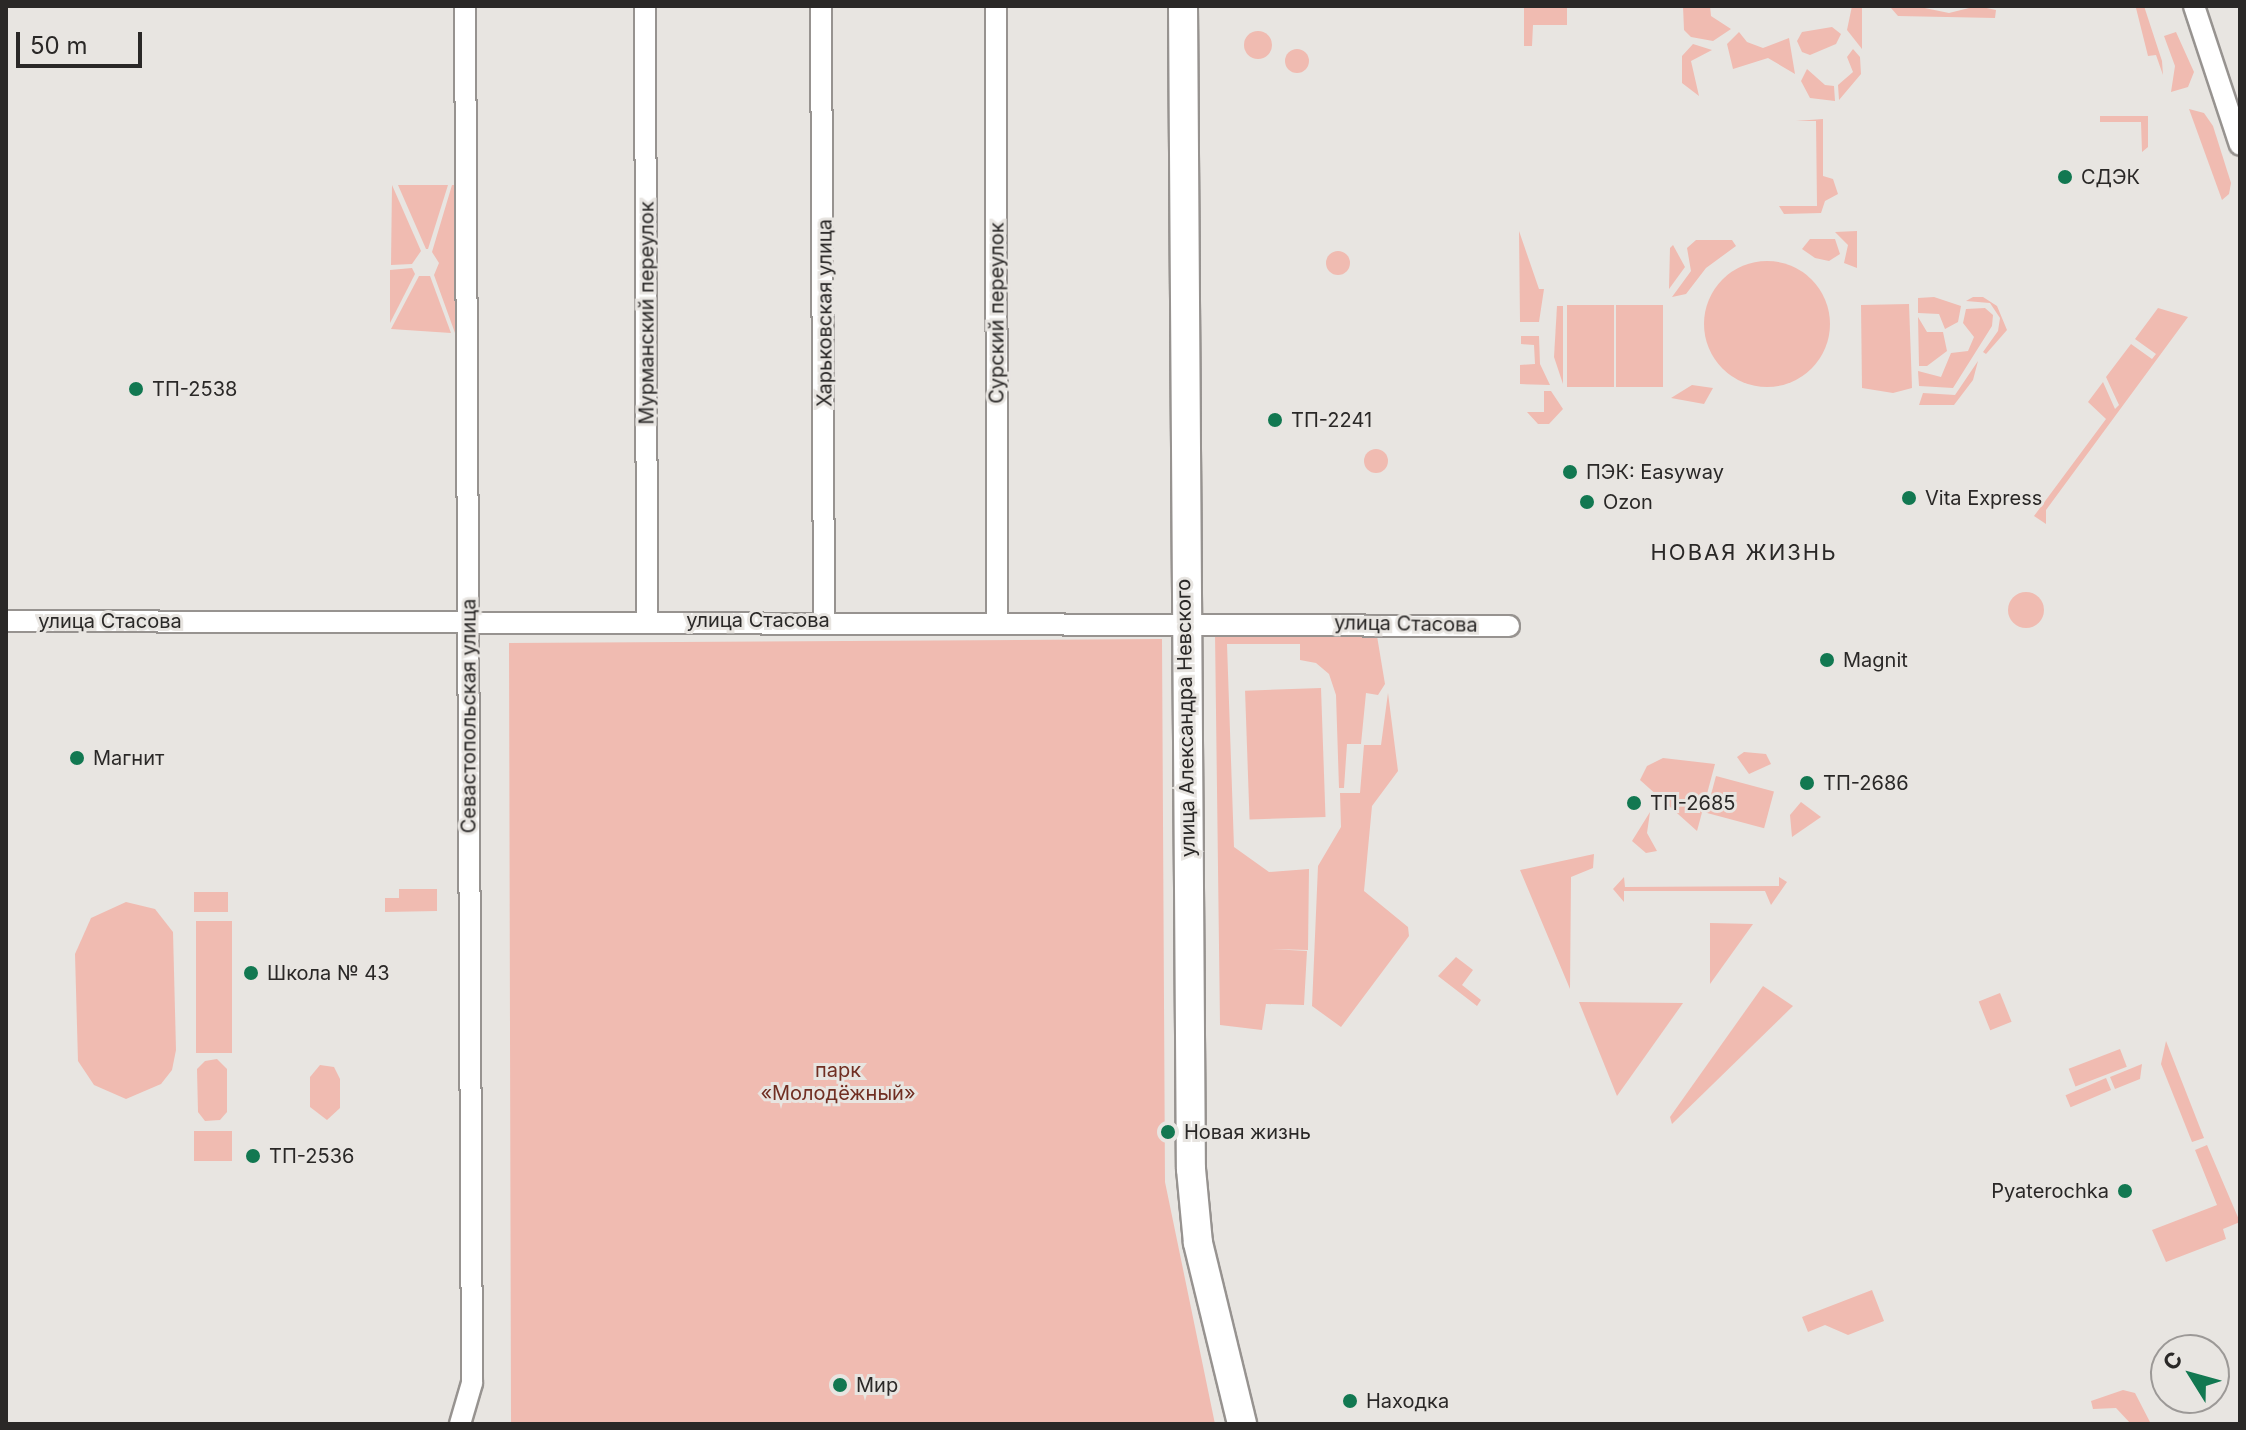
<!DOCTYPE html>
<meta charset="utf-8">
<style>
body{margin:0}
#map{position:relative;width:2246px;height:1430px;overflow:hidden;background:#e8e5e1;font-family:Inter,sans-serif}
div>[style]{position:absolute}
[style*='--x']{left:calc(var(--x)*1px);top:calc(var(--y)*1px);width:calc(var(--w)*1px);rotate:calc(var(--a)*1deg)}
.green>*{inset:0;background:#f0bbb1;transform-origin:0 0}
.round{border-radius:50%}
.roads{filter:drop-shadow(2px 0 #979390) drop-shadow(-2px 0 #979390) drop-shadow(0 2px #979390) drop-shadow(0 -2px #979390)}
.street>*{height:20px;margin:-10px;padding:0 10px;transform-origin:10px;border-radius:10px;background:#fff}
.secondary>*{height:28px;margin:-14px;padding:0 14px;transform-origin:14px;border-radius:14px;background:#fff}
.dots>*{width:22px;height:22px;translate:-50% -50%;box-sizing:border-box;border:4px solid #e8e5e1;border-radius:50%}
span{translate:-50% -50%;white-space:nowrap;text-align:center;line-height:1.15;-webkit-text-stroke:6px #e8e5e1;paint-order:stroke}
.poi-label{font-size:20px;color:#2a2827}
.left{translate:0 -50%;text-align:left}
.right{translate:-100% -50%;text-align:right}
.street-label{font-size:20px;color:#2a2827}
.park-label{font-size:20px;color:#702e22}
.neighbourhood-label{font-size:22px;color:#2a2827;letter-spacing:2px}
.frame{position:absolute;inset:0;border:8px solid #2a2827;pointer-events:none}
.north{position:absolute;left:2150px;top:1334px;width:80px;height:80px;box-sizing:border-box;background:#e8e5e1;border:2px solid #9c9997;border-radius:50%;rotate:307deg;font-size:22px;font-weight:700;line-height:32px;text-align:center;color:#2a2827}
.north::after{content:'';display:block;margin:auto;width:28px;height:36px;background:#127851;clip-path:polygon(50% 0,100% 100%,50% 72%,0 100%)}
.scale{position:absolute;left:16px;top:32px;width:126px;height:36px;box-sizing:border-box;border:4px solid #2a2827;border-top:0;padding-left:10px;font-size:24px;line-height:28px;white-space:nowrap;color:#2a2827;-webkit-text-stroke:6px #e8e5e1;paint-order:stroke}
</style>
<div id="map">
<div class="green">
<div style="clip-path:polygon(1524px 6px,1567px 6px,1567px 25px,1533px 25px,1532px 46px,1524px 46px)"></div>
<div style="clip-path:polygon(1683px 6px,1710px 6px,1711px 16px,1731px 29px,1713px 41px,1691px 37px,1684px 30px)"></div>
<div style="clip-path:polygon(1852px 6px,1862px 6px,1862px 49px,1847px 30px)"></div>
<div style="clip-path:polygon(1915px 6px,1949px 13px,1977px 6px,1996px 10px,1995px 18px,1898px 16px,1891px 8px)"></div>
<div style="clip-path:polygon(2144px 6px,2162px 61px,2163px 75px,2156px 55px,2148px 56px,2136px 8px)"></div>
<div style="clip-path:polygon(1832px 27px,1841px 34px,1836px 44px,1810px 55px,1802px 52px,1797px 41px,1802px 32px)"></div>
<div class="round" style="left:1244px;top:31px;width:28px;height:28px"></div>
<div style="clip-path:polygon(1739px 32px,1747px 42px,1763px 48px,1789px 38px,1795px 74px,1768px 58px,1733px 69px,1727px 44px)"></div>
<div style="clip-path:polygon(2176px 32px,2194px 72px,2188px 87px,2171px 92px,2175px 66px,2164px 36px)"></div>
<div style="clip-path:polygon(1693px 44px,1712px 50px,1691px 61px,1699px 96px,1682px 83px,1682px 56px)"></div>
<div class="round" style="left:1285px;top:49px;width:24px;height:24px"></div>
<div style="clip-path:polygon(1853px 49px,1860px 57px,1861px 74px,1839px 100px,1838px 85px,1853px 72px,1847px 57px)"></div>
<div style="clip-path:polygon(1807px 69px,1825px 85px,1834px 86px,1835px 101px,1810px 98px,1801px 81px)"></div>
<div style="clip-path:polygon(2189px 109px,2204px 113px,2213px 126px,2231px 183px,2229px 194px,2222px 200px)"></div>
<div style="clip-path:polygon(2100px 116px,2148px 116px,2148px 147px,2142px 152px,2141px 122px,2100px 122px)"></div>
<div style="clip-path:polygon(1823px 119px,1823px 176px,1833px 179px,1838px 194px,1825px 201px,1821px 213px,1784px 214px,1779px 206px,1817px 206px,1816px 121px,1796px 121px)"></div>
<div style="clip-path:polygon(392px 185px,421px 251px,412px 264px,391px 265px)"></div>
<div style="clip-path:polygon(398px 185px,448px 185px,428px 249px,426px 249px)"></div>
<div style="clip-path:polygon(452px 185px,461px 185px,463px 333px,455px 333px,434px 275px,439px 263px,432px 252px)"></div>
<div style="clip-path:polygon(1519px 231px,1539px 289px,1544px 289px,1539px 322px,1520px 322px)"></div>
<div style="clip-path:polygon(1857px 231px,1857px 268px,1844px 263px,1848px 245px,1835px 232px)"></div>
<div style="clip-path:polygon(1810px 239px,1835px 239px,1840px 254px,1829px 261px,1815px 258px,1802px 249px)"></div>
<div style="clip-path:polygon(1696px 240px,1732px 240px,1736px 246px,1706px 268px,1686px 294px,1672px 297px,1691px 271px,1687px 248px)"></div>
<div style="clip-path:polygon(1673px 245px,1685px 267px,1669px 289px,1670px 248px)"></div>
<div class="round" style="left:1326px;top:251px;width:24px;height:24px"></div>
<div class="round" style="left:1704px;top:261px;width:126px;height:126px"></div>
<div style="clip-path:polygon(412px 268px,415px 274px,390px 323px,390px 270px)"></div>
<div style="clip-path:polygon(419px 276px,430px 276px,451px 333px,391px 329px)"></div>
<div style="clip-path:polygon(1934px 297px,1961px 306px,1958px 322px,1945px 329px,1939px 314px,1918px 313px,1918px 298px)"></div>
<div style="clip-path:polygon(1973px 297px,1983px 297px,1997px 306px,2007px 330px,1986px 354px,1983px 352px,1998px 331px,2000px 318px,1990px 303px,1966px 301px)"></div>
<div style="clip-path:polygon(1909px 304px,1912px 388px,1893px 393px,1862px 388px,1861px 305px)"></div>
<div style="left:1567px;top:305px;width:47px;height:82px"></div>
<div style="left:1616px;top:305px;width:47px;height:82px"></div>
<div style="clip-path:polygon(1557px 306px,1563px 306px,1563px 384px,1554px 357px)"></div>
<div style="clip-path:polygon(1985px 308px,1993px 315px,1992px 326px,1953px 388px,1919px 386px,1918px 371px,1941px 377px,1951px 353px,1968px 351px,1974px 337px,1963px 323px,1966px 309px)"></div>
<div style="clip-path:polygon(2158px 308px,2188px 317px,2046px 510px,2046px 524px,2034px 516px,2106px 419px,2088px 402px,2103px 382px,2115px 409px,2119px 405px,2106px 377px,2131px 344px,2152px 359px,2156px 354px,2135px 339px)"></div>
<div style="clip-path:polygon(1918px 317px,1927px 332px,1943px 332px,1947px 351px,1927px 366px,1919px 366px)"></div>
<div style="clip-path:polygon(1521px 336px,1539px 336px,1540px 364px,1550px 385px,1520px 384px,1520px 365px,1535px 364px,1534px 345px,1521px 344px)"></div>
<div style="clip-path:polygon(1978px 361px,1973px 380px,1954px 405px,1919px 405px,1923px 393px,1955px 395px)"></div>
<div style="clip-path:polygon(1692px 385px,1713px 388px,1704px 404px,1671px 398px)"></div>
<div style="clip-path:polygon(1544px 391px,1551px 391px,1563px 409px,1549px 424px,1538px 424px,1527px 412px,1544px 412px)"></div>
<div class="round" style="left:1364px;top:449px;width:24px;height:24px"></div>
<div class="round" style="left:2008px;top:592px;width:36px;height:36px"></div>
<div style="clip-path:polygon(1215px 633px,1377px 636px,1385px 684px,1378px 695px,1366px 693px,1361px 744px,1347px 744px,1344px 788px,1339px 788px,1336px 695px,1329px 674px,1316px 663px,1300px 660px,1300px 644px,1227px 644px,1234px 847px,1269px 872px,1309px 869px,1308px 950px,1271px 949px,1307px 951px,1304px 1005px,1266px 1004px,1262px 1030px,1220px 1025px)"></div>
<div style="clip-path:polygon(1162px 639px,1165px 1182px,1215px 1424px,511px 1424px,509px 643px)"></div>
<div style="left:1321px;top:688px;width:129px;height:76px;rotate:88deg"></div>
<div style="clip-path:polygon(1388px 693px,1398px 771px,1372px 806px,1364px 891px,1408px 927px,1409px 936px,1341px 1027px,1312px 1006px,1318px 866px,1341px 827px,1340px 793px,1360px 793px,1364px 745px,1381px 745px)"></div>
<div style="clip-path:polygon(1744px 752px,1766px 754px,1771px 764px,1749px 774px,1737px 757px)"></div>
<div style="clip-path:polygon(1663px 758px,1715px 764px,1697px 831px,1640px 780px,1647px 766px)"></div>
<div style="left:1716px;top:776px;width:60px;height:38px;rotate:15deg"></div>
<div style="clip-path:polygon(1801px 802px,1821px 817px,1792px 837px,1790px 815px)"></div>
<div style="clip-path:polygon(1650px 812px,1647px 833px,1657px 851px,1646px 853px,1632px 841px)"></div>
<div style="clip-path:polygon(1594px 854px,1593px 868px,1571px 877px,1570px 989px,1520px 870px)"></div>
<div style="clip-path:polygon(1624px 877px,1625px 887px,1779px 886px,1779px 877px,1787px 882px,1771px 905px,1765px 891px,1624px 891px,1624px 902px,1613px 889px)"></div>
<div style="clip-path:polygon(399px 889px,437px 889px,437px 911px,385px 912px,385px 898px,399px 898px)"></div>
<div style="left:194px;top:892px;width:34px;height:20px"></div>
<div style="clip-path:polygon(126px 902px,155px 909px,173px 932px,176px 1050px,172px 1070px,161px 1084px,126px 1099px,94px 1085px,78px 1061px,75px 954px,91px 918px)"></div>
<div style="left:196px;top:921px;width:36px;height:132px"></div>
<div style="clip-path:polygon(1710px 923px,1753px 924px,1710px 984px)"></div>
<div style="clip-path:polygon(1456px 957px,1473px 970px,1462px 985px,1481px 1000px,1477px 1006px,1438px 976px)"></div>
<div style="clip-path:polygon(1763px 986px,1793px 1006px,1672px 1124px,1670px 1117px)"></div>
<div style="left:2000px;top:993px;width:31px;height:23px;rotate:68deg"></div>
<div style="clip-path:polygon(1579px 1002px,1683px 1003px,1617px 1096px)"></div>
<div style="clip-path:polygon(2166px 1041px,2204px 1138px,2192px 1142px,2161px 1064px)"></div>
<div style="left:2120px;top:1049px;width:19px;height:55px;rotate:69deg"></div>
<div style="clip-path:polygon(217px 1059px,227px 1069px,227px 1112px,220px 1120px,205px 1121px,198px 1112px,197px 1069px,205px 1061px)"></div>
<div style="clip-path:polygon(2142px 1064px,2140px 1079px,2115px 1089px,2110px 1077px)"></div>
<div style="clip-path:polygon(320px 1065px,334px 1067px,340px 1079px,340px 1108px,327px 1120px,310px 1107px,310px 1077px)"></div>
<div style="left:2106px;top:1078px;width:13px;height:44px;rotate:67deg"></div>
<div style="left:194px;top:1131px;width:38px;height:30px"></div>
<div style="clip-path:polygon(2207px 1145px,2240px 1222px,2223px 1229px,2226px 1239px,2166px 1262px,2152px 1230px,2217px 1205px,2195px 1150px)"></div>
<div style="clip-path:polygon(1872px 1290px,1884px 1321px,1848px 1335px,1825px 1325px,1808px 1332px,1802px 1317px)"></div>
<div style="clip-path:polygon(2123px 1390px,2135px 1393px,2151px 1424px,2131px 1424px,2116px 1408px,2093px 1409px,2091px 1401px)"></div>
</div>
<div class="roads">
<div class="street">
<div style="--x:645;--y:6;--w:615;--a:89.81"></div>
<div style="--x:821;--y:6;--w:614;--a:89.72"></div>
<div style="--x:996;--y:6;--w:614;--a:89.91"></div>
<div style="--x:2194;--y:6;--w:146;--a:71.7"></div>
<div style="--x:6;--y:621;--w:1503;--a:0.19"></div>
<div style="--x:460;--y:1424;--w:43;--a:-73.7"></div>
<div style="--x:472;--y:1383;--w:1377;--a:-90.29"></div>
</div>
<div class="secondary">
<div style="--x:1183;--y:6;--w:1163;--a:89.61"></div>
<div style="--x:1191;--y:1169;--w:74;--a:84.6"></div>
<div style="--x:1198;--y:1243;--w:186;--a:76.3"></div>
</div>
</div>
<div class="dots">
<div style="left:2065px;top:177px;background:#127851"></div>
<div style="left:136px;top:389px;background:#127851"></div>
<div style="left:1275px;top:420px;background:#127851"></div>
<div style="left:1570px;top:472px;background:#127851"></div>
<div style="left:1909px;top:498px;background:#127851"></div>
<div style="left:1587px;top:502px;background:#127851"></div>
<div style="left:1827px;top:660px;background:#127851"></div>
<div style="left:77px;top:758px;background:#127851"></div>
<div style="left:1807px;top:783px;background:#127851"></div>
<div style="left:1634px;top:803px;background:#127851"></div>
<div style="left:251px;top:973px;background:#127851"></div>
<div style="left:1168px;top:1132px;background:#127851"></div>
<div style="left:253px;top:1156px;background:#127851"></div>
<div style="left:2125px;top:1191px;background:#127851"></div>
<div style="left:840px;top:1385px;background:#127851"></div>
<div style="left:1350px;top:1401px;background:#127851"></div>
</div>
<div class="poi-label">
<span class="left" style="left:2081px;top:177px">СДЭК</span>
<span class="left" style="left:152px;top:389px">ТП-2538</span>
<span class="left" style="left:1291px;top:420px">ТП-2241</span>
<span class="left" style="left:1586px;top:472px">ПЭК: Easyway</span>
<span class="left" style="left:1925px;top:498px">Vita Express</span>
<span class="left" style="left:1603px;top:502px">Ozon</span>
<span class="left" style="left:1843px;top:660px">Magnit</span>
<span class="left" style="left:93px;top:758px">Магнит</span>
<span class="left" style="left:1823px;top:783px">ТП-2686</span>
<span class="left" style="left:1650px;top:803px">ТП-2685</span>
<span class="left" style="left:267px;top:973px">Школа № 43</span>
<span class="left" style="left:1184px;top:1132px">Новая жизнь</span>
<span class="left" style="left:269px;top:1156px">ТП-2536</span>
<span class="right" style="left:2109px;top:1191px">Pyaterochka</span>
<span class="left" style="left:856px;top:1385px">Мир</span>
<span class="left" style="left:1366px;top:1401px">Находка</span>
</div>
<div class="street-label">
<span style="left:647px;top:313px;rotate:-90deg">Мурманский переулок</span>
<span style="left:825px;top:313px;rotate:-90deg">Харьковская улица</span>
<span style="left:997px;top:313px;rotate:-90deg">Сурский переулок</span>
<span style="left:758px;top:620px">улица Стасова</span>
<span style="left:110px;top:621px">улица Стасова</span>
<span style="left:1406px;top:624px;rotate:1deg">улица Стасова</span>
<span style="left:469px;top:716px;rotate:-90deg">Севастопольская улица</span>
<span style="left:1186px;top:718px;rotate:-91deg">улица Александра Невского</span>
</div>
<div class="park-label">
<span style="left:838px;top:1082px">парк<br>«Молодёжный»</span>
</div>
<div class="neighbourhood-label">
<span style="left:1744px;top:553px">НОВАЯ ЖИЗНЬ</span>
</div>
<div class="frame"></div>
<div class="north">С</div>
<div class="scale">50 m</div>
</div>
